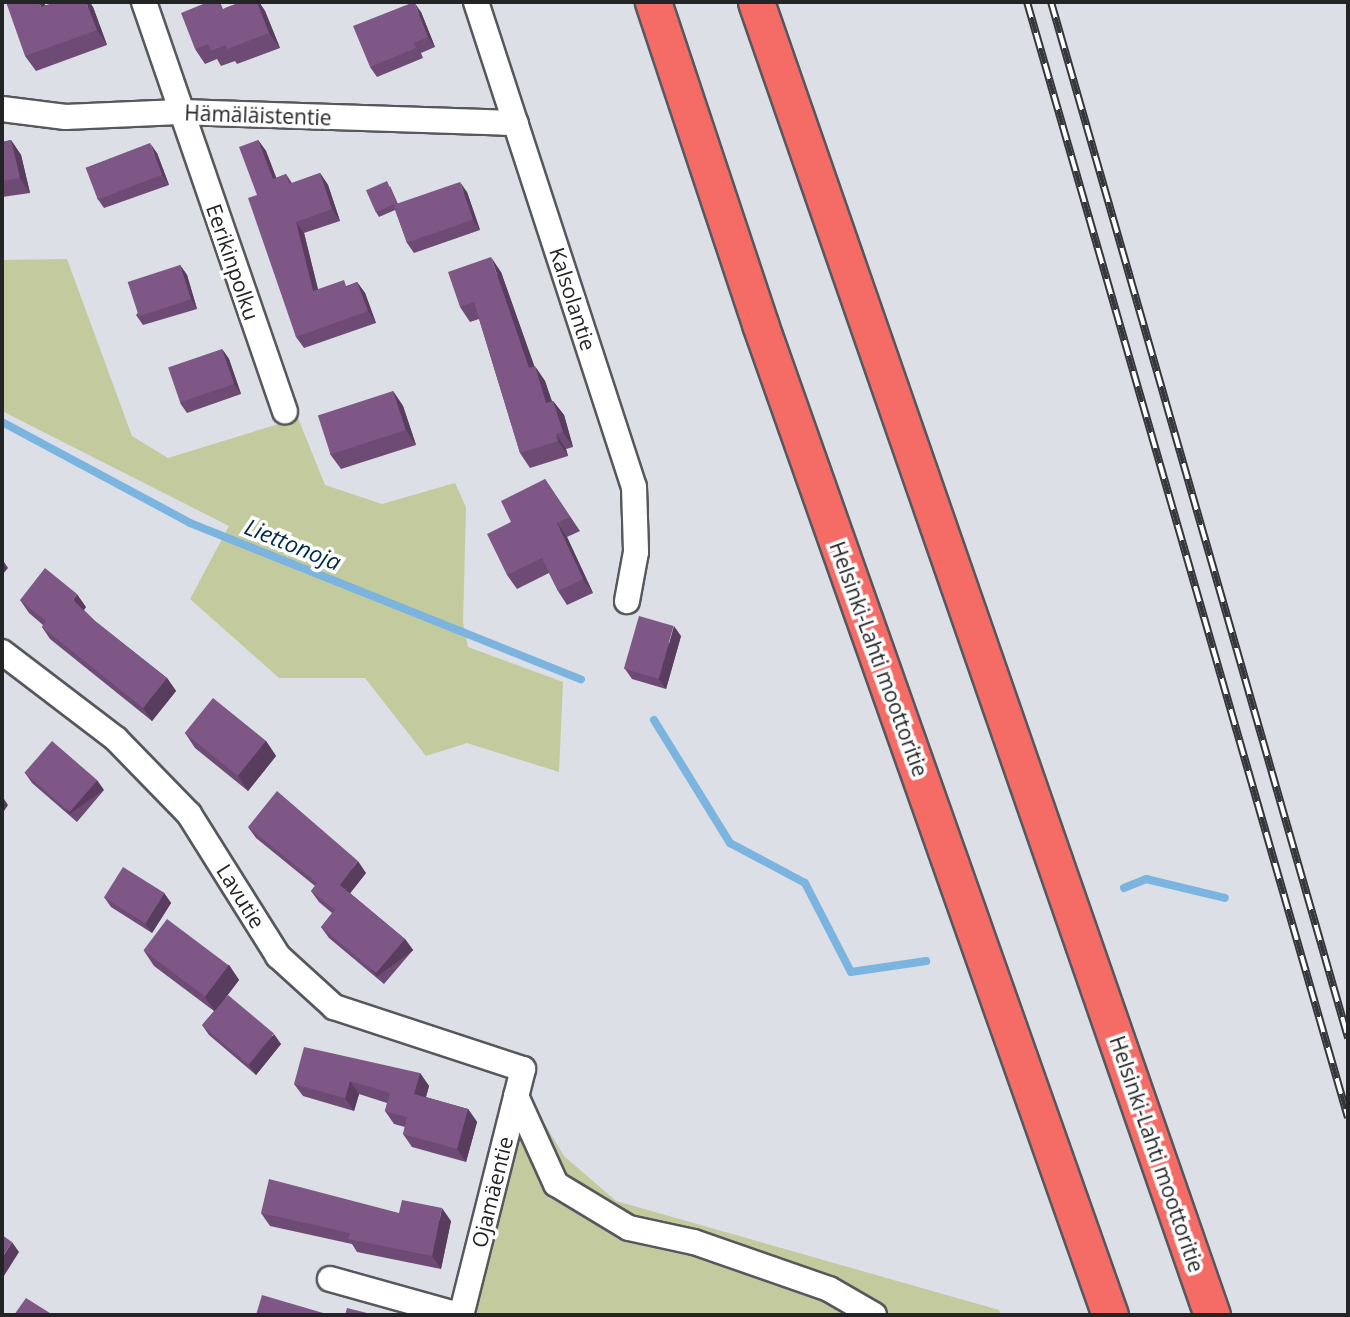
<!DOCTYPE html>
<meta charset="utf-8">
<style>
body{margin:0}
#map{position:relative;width:1350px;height:1317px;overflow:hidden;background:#dcdfe6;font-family:"Open Sans",sans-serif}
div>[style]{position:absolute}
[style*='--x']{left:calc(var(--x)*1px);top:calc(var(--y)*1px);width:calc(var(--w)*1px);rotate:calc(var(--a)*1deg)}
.green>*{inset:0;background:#c2ca9e}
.stream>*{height:8px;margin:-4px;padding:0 4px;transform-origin:4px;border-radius:4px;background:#7cb4e0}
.roads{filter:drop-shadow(2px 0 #56585e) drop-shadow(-2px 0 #56585e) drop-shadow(0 2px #56585e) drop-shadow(0 -2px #56585e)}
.minor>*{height:24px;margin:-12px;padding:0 12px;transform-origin:12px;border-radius:12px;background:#fff}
.highway>*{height:35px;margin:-17.5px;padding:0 17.5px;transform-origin:17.5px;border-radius:17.5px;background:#f56c66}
.rail>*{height:8px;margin-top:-4px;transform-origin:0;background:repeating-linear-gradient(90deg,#fff 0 16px,#36373a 0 32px);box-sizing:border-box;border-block:2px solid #36373a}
.wall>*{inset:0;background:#6d4b74}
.shaded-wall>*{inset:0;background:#593d5e;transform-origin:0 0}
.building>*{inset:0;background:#7f5787;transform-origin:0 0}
span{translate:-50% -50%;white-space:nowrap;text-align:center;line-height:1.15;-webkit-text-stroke:7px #fff;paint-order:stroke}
.street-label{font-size:21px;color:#232426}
.water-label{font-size:23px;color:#002c49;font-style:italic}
.frame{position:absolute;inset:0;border:4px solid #232426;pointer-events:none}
</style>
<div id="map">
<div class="green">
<div style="clip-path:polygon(67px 259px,132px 436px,168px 458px,298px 418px,325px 485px,382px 504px,455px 483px,466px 507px,463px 623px,468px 647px,563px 682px,559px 772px,467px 743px,426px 756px,365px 678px,279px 678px,190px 599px,229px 526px,2px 411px,2px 260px)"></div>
<div style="clip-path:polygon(531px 1101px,564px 1156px,616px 1201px,999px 1310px,1001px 1315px,444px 1315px)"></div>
</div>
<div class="stream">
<div style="--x:2;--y:422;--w:213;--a:28.2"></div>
<div style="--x:190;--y:523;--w:421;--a:21.8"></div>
<div style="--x:654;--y:720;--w:145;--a:58.3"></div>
<div style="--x:730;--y:843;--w:85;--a:28.1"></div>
<div style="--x:805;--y:883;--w:100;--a:62.7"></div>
<div style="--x:851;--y:972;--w:76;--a:-8.3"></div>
<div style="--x:1124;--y:888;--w:24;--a:-22"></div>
<div style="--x:1146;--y:879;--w:81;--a:13.5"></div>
</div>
<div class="roads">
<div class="minor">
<div style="--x:144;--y:2;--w:433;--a:71"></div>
<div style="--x:476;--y:2;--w:510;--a:71.96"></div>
<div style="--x:634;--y:487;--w:65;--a:88.2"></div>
<div style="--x:636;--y:552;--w:50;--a:100.4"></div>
<div style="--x:2;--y:109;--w:64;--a:7.2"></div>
<div style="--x:65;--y:117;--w:115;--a:-2.5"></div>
<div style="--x:180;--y:112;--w:336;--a:1.9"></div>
<div style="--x:2;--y:652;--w:143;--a:37.3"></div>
<div style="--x:116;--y:739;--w:105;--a:45.8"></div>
<div style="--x:189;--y:814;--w:168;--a:57.9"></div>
<div style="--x:278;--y:956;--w:76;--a:42.3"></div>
<div style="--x:334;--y:1007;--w:199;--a:18.2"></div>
<div style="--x:523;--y:1069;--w:254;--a:104.1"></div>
<div style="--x:516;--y:1096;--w:97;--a:65.6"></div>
<div style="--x:556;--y:1184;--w:85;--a:31.1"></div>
<div style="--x:629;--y:1228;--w:66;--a:12.2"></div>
<div style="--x:694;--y:1242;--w:143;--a:19.2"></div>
<div style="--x:829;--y:1289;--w:52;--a:30"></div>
<div style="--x:330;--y:1279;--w:134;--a:15.6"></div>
</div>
<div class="highway">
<div style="--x:653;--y:2;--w:339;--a:71.6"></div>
<div style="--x:760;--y:324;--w:1051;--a:70.55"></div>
<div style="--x:756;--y:2;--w:1390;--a:70.85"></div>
</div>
</div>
<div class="rail">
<div style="--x:1027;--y:2;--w:1161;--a:73.95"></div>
<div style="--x:1051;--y:2;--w:1078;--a:74"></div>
</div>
<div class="wall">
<div style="clip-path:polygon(241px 2px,259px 2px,265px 11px,280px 48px,237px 64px,235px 61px,221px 66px,217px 59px,205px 64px,195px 49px,225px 8px)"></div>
<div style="clip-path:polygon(45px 5px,93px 7px,107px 45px,36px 71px,25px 56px)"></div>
<div style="clip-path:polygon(421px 12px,435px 47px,421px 53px,423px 58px,377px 77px,370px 67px)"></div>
<div style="clip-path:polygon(11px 140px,21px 155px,30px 193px,2px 197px,2px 142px)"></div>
<div style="clip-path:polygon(258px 140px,266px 151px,276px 178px,286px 174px,292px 183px,320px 173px,328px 185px,340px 221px,304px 233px,318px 289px,348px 286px,357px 282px,365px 293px,376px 323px,304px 348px,296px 337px,257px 195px)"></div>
<div style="clip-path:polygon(157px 153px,169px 185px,104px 208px,97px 198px)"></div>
<div style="clip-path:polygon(390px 186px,398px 204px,467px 192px,480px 230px,414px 253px,407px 243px,395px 210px,379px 217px,376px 212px)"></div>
<div style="clip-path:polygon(180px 265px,187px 275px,197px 309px,143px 325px,136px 315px)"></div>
<div style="clip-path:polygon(501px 272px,534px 366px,545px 381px,552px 401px,553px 401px,564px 415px,573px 447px,566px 449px,568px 456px,530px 468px,520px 453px,479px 319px,470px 322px,460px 307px)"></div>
<div style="clip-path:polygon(222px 349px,229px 359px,241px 394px,187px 413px,180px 403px)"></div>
<div style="clip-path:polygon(393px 391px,403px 406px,416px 445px,341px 469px,330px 454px)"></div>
<div style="clip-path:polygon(545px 479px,580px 531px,567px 537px,593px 593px,567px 605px,558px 591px,549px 573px,517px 589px,507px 575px,511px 522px)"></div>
<div style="clip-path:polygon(20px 600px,86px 607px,84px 610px,95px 621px,167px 678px,176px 691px,152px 721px,50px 639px,42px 627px,43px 625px,29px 613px)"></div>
<div style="clip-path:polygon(681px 636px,666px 689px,632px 679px,625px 669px)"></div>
<div style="clip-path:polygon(185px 733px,266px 741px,276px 756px,248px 791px,195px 748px)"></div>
<div style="clip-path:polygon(25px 773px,104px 790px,77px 822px,32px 783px)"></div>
<div style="clip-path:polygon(248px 827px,366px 873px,350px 893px,405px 939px,413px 950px,384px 984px,329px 938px,321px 927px,332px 913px,319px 902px,311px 891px,315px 886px,256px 838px)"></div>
<div style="clip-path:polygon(164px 893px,171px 903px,152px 933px,111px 907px,104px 897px)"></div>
<div style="clip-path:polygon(144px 951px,229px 965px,239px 980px,225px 998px,281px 1044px,256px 1075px,209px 1035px,202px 1025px,214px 1011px,154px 966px)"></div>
<div style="clip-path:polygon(420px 1073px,429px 1086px,426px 1097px,468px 1109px,477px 1122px,466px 1162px,412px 1147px,403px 1134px,405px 1127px,394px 1124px,385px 1111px,387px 1103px,359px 1094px,354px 1111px,303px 1096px,294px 1084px)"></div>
<div style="clip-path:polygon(261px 1213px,399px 1213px,451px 1221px,441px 1269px,357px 1252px,352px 1244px,270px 1226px)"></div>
</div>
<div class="shaded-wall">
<div style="clip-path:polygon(39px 2px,44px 2px,51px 22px,41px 7px)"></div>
<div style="clip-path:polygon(86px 2px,90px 2px,93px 7px,107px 45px,97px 30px)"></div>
<div style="clip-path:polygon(257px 2px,259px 2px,265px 11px,280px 48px,269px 33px)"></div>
<div style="clip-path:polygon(414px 2px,421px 12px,435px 47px,428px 37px)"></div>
<div style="clip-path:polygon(11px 140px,21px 155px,30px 193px,20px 178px)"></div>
<div style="clip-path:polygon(258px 140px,266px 151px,281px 190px,273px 179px)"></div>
<div style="clip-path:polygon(150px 143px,157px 153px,169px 185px,162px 175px)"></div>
<div style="clip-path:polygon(320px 173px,328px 185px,340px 221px,332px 209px)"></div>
<div style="clip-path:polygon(460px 182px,467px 192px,480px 230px,473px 220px)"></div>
<div style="clip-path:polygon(296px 222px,304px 233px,321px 302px,313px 291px)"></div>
<div style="clip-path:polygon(491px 257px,501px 272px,540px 382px,529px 368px)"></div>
<div style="clip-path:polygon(180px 265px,187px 275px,197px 309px,191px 299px)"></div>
<div style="clip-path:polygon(357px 282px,365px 293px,376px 323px,368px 311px)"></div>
<div style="clip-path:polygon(222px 349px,229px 359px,241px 394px,234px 384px)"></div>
<div style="clip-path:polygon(535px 366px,545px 381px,557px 418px,546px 403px)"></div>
<div style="clip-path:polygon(393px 391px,403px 406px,416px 445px,406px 430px)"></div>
<div style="clip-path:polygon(553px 401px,564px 415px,573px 447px,563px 432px)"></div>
<div style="clip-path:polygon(556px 434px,566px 449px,568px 456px,558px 441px)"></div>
<div style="clip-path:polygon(557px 523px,567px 537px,593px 593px,583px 579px)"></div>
<div style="clip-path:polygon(2px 559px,8px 568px,2px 575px)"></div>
<div style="clip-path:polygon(77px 594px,86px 607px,82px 612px,73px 600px)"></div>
<div style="clip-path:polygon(674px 626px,681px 636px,666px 689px,659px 679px)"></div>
<div style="clip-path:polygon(167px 678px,176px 691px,152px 721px,143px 708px)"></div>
<div style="clip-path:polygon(266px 741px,276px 756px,248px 791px,238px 776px)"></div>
<div style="left:97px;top:780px;width:12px;height:42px;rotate:55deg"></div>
<div style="clip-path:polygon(2px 796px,8px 805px,2px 814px)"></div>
<div style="clip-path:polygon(358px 861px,366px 873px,348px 896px,340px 885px)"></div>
<div style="clip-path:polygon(164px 893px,171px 903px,152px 933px,145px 923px)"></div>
<div style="left:405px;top:939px;width:14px;height:45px;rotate:54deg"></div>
<div style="clip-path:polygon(229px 965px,239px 980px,215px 1012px,205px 997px)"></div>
<div style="clip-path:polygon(274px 1034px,281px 1044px,256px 1075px,249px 1065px)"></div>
<div style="clip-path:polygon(420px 1073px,429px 1086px,423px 1107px,414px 1094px)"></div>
<div style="clip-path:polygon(350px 1081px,359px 1094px,354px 1111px,345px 1098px)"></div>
<div style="clip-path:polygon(468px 1109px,477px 1122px,466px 1162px,457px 1149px)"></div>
<div style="clip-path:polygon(442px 1208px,451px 1221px,441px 1269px,432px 1256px)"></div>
<div style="clip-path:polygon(12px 1242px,19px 1252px,2px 1279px,2px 1258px)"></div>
</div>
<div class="building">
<div style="clip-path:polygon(6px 2px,39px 2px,41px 7px,55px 2px,86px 2px,97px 30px,25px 56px)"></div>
<div style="clip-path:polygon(208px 2px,220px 2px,223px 9px,241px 2px,257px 2px,269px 33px,227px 49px,225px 45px,211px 51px,208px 44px,195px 49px,181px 13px)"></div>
<div style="clip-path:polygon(414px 2px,428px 37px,414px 43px,416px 48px,370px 67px,353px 26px)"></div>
<div style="clip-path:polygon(11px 140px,20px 178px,2px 181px,2px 142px)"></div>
<div style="clip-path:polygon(258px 140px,273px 179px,286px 174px,289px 184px,320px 173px,332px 209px,296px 222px,313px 291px,344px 280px,346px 286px,357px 282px,368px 311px,296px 337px,248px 198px,257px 195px,239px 147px)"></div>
<div style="left:150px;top:143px;width:34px;height:69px;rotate:69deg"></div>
<div style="left:387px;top:181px;width:24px;height:23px;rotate:66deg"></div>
<div style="left:460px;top:182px;width:40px;height:70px;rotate:71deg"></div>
<div style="clip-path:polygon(491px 257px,529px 368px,535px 366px,546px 403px,553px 401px,563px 432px,556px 434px,558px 441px,520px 453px,474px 302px,460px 307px,448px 272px)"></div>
<div style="left:180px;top:265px;width:36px;height:55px;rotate:72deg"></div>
<div style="left:222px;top:349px;width:37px;height:57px;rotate:71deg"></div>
<div style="left:393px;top:391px;width:41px;height:79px;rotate:72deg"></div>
<div style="clip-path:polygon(545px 479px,570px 517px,557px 523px,583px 579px,558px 591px,542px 558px,507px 575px,487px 534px,511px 522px,501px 501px)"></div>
<div style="clip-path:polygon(45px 568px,77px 594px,73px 600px,95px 621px,167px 678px,143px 708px,42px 627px,46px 621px,20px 600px)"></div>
<div style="left:639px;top:616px;width:36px;height:55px;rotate:16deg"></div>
<div style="left:213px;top:698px;width:68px;height:45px;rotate:39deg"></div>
<div style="left:52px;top:741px;width:60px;height:42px;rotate:41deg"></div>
<div style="clip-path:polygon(277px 791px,358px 861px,340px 885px,405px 939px,376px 973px,321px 927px,335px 910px,311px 891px,317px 883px,248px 827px)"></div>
<div style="left:123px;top:867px;width:49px;height:36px;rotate:32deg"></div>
<div style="left:167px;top:919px;width:77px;height:39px;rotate:37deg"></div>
<div style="left:228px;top:995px;width:60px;height:40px;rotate:40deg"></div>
<div style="clip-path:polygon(304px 1047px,420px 1073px,414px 1094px,468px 1109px,457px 1149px,403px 1134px,407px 1117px,385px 1111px,390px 1093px,350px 1081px,345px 1098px,294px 1084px)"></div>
<div style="clip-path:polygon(269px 1179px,399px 1213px,402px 1200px,442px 1208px,432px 1256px,348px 1239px,350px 1233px,261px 1213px)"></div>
<div style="clip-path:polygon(2px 1235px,12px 1242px,2px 1258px)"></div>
<div style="clip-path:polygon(262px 1295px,330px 1315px,256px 1315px)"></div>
<div style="clip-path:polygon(26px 1298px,53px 1315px,14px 1315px)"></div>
<div style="clip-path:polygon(347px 1308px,375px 1315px,345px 1315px)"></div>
</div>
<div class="street-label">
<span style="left:258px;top:115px;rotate:2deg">Hämäläistentie</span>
<span style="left:233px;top:262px;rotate:71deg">Eerikinpolku</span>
<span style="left:573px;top:299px;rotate:72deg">Kalsolantie</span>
<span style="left:879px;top:659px;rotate:70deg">Helsinki-Lahti moottoritie</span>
<span style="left:241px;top:896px;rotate:58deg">Lavutie</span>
<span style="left:1157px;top:1154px;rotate:71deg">Helsinki-Lahti moottoritie</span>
<span style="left:492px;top:1192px;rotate:-76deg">Ojamäentie</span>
</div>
<div class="water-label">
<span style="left:293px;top:544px;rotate:22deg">Liettonoja</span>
</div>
<div class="frame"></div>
</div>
